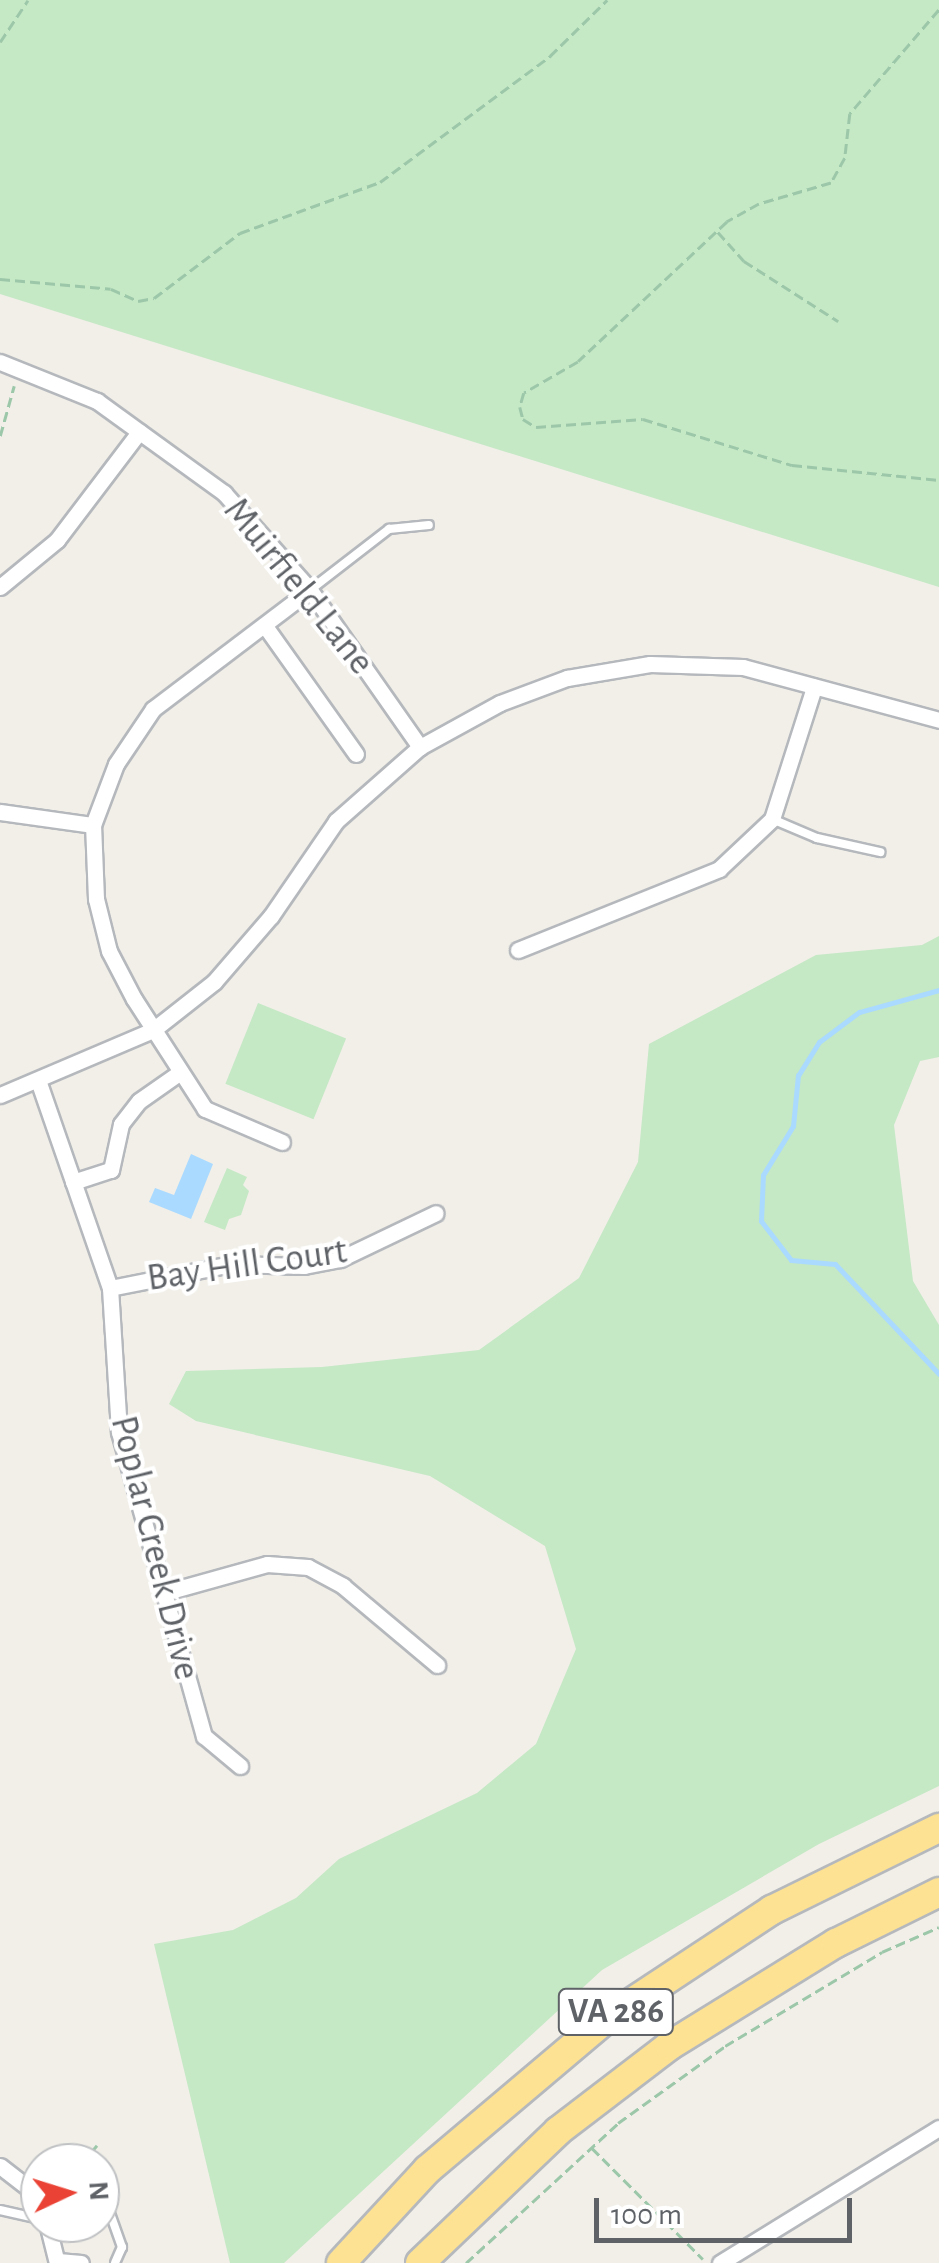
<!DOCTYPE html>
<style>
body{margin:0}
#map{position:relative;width:939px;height:2263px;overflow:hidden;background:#f1efe8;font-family:"Alegreya Sans",sans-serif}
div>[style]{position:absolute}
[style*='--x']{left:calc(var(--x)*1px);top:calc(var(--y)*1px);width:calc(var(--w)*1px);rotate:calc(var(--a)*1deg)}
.green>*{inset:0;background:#c5e8c5;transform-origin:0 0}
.water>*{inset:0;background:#aadaff}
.stream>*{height:5px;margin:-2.5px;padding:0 2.5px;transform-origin:2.5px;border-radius:2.5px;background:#aadaff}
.path>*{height:2.5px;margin-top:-1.25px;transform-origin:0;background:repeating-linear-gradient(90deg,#9cc7a9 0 10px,transparent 0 15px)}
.roads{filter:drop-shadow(2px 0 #b5b8bc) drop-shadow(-2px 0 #b5b8bc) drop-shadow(0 2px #b5b8bc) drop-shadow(0 -2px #b5b8bc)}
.lane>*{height:8px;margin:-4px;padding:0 4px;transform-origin:4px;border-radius:4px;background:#fff}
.street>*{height:15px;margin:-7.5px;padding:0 7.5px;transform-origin:7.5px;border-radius:7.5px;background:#fff}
.highway>*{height:28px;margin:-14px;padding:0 14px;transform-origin:14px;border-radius:14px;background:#fde293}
span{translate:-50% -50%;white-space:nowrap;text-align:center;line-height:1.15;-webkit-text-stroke:8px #fff;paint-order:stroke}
.shield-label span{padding:2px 8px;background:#fff;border:2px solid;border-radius:8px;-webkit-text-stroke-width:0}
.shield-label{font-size:35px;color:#5f6368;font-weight:700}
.street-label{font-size:38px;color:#5f6368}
.north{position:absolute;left:20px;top:2143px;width:100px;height:100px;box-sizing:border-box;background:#fff;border:2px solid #bfc1c3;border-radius:50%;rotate:86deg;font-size:28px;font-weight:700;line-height:40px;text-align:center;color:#5f6368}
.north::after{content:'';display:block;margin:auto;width:35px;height:45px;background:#ea4335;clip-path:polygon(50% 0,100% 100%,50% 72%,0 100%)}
.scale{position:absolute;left:594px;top:2198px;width:258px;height:45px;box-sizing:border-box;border:5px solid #5f6368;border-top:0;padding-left:12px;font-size:30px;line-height:35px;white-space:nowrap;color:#5f6368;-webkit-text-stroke:8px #fff;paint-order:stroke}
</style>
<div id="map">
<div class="green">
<div style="clip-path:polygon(0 0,939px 0,939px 587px,0 294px)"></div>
<div style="clip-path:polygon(939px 936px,939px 1057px,920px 1061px,894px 1125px,913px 1281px,939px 1325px,939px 1786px,819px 1844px,602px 1970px,284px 2263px,230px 2263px,154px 1944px,233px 1930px,296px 1898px,339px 1859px,477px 1793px,536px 1744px,576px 1649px,545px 1546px,430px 1476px,196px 1421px,169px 1404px,186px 1371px,322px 1367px,479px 1350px,579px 1278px,638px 1162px,649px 1044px,816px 955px,922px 945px)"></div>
<div style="left:258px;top:1003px;width:95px;height:87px;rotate:22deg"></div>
<div style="clip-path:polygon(227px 1168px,247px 1177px,243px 1185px,249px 1191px,241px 1215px,229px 1219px,225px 1230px,204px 1222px)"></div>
</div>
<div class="water">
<div style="clip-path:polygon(191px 1154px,213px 1164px,191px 1219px,149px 1202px,155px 1188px,174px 1195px)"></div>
</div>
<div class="stream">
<div style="--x:939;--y:990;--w:83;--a:164.6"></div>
<div style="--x:859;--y:1012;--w:50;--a:143.1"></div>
<div style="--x:819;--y:1042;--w:39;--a:122"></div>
<div style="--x:798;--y:1075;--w:51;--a:95.6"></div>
<div style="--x:793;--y:1126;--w:57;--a:121.5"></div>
<div style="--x:763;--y:1175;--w:46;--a:92.5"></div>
<div style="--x:761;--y:1221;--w:49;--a:52.4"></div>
<div style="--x:791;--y:1260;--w:44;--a:5.2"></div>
<div style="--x:835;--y:1264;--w:151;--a:46.6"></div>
</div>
<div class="path">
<div style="--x:939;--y:10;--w:137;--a:130.6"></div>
<div style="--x:850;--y:114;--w:44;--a:96.5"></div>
<div style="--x:845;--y:158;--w:29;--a:119"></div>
<div style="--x:831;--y:183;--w:75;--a:163.7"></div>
<div style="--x:759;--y:204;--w:37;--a:151"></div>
<div style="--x:727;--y:222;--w:204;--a:136.8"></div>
<div style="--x:578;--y:362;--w:62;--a:150.1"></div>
<div style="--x:524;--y:393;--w:15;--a:106"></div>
<div style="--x:520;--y:407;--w:12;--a:76"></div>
<div style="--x:523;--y:419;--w:15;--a:32"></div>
<div style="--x:536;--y:427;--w:107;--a:-4.3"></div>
<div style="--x:643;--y:419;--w:156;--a:17.2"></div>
<div style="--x:792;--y:465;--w:148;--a:5.8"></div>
<div style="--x:0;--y:42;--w:50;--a:-56.3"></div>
<div style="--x:718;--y:232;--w:39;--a:48"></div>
<div style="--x:744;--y:261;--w:112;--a:32.6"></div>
<div style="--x:0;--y:279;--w:111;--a:5.1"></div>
<div style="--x:111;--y:289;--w:30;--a:24"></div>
<div style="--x:138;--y:301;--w:16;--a:-11"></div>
<div style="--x:154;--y:298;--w:108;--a:-37.1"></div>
<div style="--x:240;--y:233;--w:149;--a:-20"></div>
<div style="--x:380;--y:182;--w:212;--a:-36.5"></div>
<div style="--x:550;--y:56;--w:80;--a:-44.5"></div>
<div style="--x:0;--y:436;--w:52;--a:-74.4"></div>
<div style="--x:592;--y:2148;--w:157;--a:45"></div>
<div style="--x:82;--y:2163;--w:23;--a:-50"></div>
<div style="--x:466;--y:2263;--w:207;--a:-42.6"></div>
<div style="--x:618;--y:2123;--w:132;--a:-35.7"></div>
<div style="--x:725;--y:2046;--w:183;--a:-30.9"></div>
<div style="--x:882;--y:1952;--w:62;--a:-23.7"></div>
</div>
<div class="roads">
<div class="lane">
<div style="--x:310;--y:590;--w:100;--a:-37.7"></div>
<div style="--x:389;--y:529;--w:40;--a:-5.7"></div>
<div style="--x:772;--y:819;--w:49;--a:22.9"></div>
<div style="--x:817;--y:838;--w:65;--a:12.5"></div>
<div style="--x:100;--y:2185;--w:66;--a:70.5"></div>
<div style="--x:122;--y:2247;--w:17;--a:114"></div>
<div style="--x:0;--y:2210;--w:41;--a:12.7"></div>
</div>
<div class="street">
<div style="--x:0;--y:362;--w:105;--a:21.9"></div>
<div style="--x:97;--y:401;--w:157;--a:35.9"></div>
<div style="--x:224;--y:493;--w:130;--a:48.4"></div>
<div style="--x:310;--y:590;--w:192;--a:55"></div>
<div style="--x:0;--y:587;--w:74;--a:-39.5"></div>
<div style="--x:57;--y:540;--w:136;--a:-52.8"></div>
<div style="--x:265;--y:626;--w:157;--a:54.6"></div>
<div style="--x:0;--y:812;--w:94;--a:8"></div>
<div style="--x:518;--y:950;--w:217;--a:-21.9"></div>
<div style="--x:719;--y:869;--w:73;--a:-43.3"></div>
<div style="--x:772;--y:819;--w:139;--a:-72.3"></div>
<div style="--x:39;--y:1083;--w:217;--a:70.9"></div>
<div style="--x:110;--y:1288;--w:144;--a:86.4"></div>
<div style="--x:119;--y:1432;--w:316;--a:74.4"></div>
<div style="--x:204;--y:1736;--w:47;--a:39.8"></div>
<div style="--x:0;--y:1095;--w:166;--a:-23"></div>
<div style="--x:153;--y:1030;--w:78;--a:-38.2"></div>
<div style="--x:214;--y:982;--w:87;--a:-49.2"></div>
<div style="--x:271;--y:916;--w:115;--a:-55.6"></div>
<div style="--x:336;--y:821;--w:112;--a:-41.4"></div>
<div style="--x:420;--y:747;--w:91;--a:-28.8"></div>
<div style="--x:500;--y:703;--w:72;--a:-20.5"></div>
<div style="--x:567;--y:678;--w:84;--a:-9.6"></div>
<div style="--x:650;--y:664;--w:93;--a:1.8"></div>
<div style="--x:743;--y:667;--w:203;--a:15.1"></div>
<div style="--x:282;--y:1142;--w:84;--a:-156.8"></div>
<div style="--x:205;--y:1109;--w:131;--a:-122.8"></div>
<div style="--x:134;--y:999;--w:54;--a:-117.5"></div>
<div style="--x:109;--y:951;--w:54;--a:-104"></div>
<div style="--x:96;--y:899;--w:74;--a:-92.3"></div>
<div style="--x:93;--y:825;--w:65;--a:-69.3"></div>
<div style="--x:116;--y:764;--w:66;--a:-56.1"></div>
<div style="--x:153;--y:709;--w:197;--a:-37.2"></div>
<div style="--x:73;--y:1182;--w:40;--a:-18"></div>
<div style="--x:111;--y:1170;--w:47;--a:-77.7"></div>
<div style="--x:121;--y:1124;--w:29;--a:-52"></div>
<div style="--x:139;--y:1101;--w:49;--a:-35"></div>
<div style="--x:110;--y:1288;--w:123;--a:-11.2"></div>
<div style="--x:231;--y:1264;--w:73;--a:1.6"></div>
<div style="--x:304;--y:1266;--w:37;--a:-11"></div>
<div style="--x:340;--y:1259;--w:106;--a:-25.6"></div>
<div style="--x:163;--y:1593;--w:108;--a:-15.6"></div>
<div style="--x:267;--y:1564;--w:41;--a:4.2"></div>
<div style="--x:308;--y:1567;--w:40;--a:28"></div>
<div style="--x:343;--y:1586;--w:123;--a:40"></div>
<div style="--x:0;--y:2166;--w:51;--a:37.8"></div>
<div style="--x:47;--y:2223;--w:41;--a:76"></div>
<div style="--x:58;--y:2261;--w:23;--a:5"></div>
<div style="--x:720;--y:2263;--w:257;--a:-31.7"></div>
</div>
<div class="highway">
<div style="--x:341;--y:2263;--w:127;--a:-47.2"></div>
<div style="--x:427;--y:2170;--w:229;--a:-40.2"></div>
<div style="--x:602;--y:2022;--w:204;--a:-33.4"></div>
<div style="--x:772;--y:1910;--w:186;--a:-26.2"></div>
<div style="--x:420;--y:2263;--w:191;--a:-43.7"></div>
<div style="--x:558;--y:2131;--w:140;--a:-37.4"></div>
<div style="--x:669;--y:2046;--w:196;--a:-31.7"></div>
<div style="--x:836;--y:1943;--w:115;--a:-26.3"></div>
</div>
</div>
<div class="shield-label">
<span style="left:616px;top:2012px">VA 286</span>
</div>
<div class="street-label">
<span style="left:298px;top:587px;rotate:51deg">Muirfield Lane</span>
<span style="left:247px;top:1266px;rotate:-8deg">Bay Hill Court</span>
<span style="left:154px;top:1548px;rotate:76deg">Poplar Creek Drive</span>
</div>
<div class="north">N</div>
<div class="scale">100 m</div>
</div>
